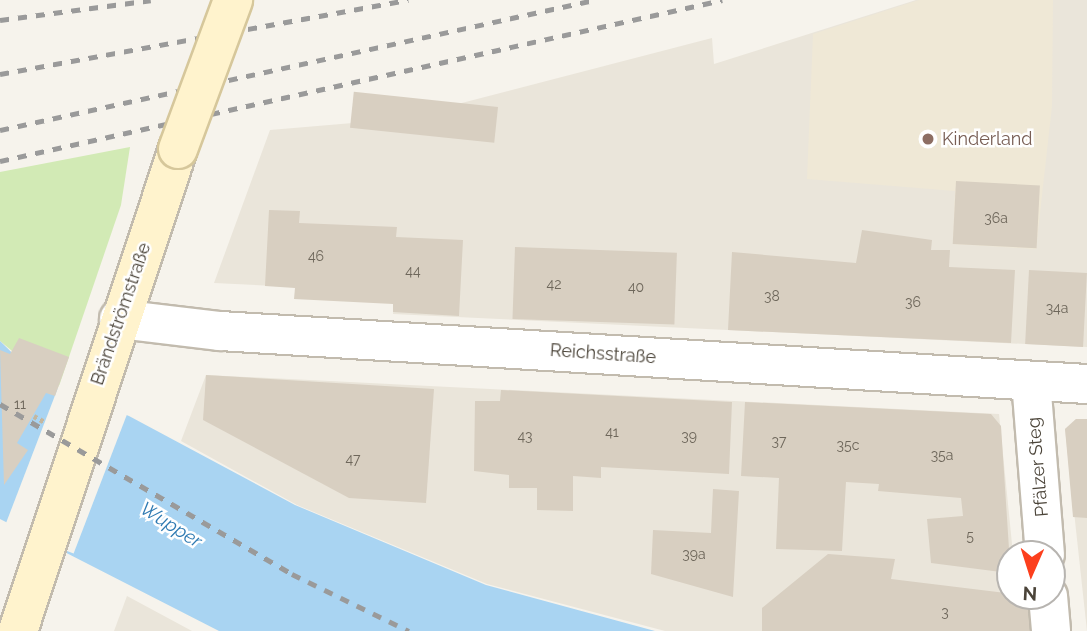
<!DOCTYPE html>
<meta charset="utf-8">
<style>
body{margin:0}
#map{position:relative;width:1087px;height:631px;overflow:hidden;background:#f6f3ec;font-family:Raleway,sans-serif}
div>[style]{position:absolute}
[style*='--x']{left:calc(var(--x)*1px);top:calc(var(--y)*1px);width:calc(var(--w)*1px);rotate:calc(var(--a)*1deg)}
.residential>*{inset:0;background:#eae5da}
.education>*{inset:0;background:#efe8d6}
.green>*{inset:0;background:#d2eab5}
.water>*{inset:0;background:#a9d4f2}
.pier>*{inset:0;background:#f6f3ec;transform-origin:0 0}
.building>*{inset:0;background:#d8cfc1;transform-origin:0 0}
.path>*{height:4.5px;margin-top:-2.25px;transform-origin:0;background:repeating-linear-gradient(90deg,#c4b79f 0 3.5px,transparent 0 7px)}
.roads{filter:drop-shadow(2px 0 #c2bbae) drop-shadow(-2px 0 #c2bbae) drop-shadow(0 2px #c2bbae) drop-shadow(0 -2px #c2bbae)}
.street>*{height:38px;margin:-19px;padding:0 19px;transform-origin:19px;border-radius:19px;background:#fff}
.secondary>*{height:38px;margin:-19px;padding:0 19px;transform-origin:19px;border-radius:19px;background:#fff3cd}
.rail>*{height:5px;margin-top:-2.5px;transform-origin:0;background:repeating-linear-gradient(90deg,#9a9a9a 0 9px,transparent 0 18px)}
.bridges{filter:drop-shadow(2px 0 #d6c79b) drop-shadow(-2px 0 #d6c79b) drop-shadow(0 2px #d6c79b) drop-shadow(0 -2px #d6c79b)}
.secondary-bridge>*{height:38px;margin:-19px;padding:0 19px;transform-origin:19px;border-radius:19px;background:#fff3cd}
.dots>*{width:19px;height:19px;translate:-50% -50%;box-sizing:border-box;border:4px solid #fff;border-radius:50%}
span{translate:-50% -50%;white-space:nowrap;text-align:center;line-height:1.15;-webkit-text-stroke:5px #fff;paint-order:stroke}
.number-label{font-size:14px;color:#6e675b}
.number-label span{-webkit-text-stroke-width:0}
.education-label{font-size:18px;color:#785e54}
.left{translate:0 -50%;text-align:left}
.street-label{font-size:18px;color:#4b4439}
.water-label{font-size:19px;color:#2e7ab2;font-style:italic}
.north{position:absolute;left:996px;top:540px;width:70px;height:70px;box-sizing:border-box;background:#fff;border:2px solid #b7b4b0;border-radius:50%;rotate:183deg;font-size:19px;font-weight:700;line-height:28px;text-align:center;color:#4b4439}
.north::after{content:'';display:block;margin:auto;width:24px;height:32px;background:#fc3f1d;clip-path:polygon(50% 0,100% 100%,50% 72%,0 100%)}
</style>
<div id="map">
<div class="residential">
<div style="clip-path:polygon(916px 0,1087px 0,1087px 347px,393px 314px,394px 292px,214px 283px,270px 130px,400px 119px,712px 38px,714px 64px)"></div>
<div style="clip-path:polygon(206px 375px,999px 414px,1013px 554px,1010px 596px,1020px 631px,665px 631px,487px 584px,297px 505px,181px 441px)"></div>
<div style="clip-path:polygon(1076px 419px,1087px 419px,1087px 631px,1065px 429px)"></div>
<div style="clip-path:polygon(127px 596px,192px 631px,114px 631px)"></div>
</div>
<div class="education">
<div style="clip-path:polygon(919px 0,1053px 0,1052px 106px,1036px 249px,953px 244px,955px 191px,807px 179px,813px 34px)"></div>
</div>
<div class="green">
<div style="clip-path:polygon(130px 147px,121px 205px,58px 389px,0 341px,0 172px)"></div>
</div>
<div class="water">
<div style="clip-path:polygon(0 341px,43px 383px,129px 416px,295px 505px,486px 585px,655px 631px,219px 631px,0 519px)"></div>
</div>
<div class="pier">
<div style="left:59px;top:385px;width:74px;height:152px;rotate:21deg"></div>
</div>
<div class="building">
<div style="left:498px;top:107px;width:36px;height:145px;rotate:96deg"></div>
<div style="left:956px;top:181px;width:84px;height:63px;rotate:3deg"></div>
<div style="clip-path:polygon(269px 210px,300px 211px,299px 223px,397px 227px,396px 237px,463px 240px,459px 316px,393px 312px,393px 304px,294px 299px,295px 288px,265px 286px)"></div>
<div style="clip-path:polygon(862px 230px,932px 240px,931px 250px,950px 250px,949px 267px,1015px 270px,1011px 343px,728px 330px,732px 252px,856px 263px)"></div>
<div style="left:515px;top:247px;width:162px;height:72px;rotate:2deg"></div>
<div style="left:1029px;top:270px;width:58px;height:74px;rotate:3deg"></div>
<div style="clip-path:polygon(19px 338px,69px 357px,55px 396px,46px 393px,17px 443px,28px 450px,4px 485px,0 350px,10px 354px)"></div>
<div style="clip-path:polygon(206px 375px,434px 389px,426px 503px,349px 498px,203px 420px)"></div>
<div style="clip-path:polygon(501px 390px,732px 402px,729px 474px,601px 467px,601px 478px,573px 476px,573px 511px,537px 510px,537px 488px,509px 488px,509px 475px,474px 471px,475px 401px,500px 401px)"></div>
<div style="clip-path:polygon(745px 402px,991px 414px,1001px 426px,1010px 564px,1001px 572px,931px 563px,927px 519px,963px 516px,961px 498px,878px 491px,879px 484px,846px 482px,842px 551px,776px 549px,779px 478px,741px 476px)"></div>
<div style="clip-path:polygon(1076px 419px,1087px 419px,1087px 518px,1073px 517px,1065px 429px)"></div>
<div style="clip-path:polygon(713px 489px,739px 491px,733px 597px,651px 574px,653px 530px,711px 533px)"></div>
<div style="clip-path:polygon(828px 554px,895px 559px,891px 579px,1030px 596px,1033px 631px,762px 631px,762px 608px)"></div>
</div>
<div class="path">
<div style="--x:34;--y:416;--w:13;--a:29"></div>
</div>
<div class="roads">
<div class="street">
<div style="--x:119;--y:319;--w:102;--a:6.8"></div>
<div style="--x:220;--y:331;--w:869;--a:3.5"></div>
<div style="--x:1031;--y:381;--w:174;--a:85.4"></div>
<div style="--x:1048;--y:596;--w:35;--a:85"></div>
</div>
<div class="secondary">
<div style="--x:18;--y:631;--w:508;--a:-71.64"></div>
</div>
</div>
<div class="rail">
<div style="--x:0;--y:20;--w:152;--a:-7.5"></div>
<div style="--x:0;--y:74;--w:415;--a:-10.3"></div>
<div style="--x:0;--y:130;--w:608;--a:-12.34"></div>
<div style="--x:0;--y:161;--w:740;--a:-12.57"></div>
<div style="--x:0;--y:404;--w:338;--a:30.2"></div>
<div style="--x:292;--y:574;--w:130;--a:26"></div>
</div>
<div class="bridges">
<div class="secondary-bridge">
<div style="--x:178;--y:149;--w:159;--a:-69.7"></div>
</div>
</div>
<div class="dots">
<div style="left:928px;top:139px;background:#8d6e63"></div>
</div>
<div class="number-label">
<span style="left:996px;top:218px">36a</span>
<span style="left:316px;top:256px">46</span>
<span style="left:413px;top:271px">44</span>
<span style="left:554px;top:284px">42</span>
<span style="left:636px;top:287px">40</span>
<span style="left:772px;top:296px">38</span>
<span style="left:913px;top:302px">36</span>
<span style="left:1057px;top:308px">34a</span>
<span style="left:20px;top:404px">11</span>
<span style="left:612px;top:432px">41</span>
<span style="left:525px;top:436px">43</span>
<span style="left:689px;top:436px">39</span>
<span style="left:779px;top:441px">37</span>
<span style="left:848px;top:445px">35c</span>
<span style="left:942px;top:455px">35a</span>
<span style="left:353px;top:459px">47</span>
<span style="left:970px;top:536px">5</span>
<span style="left:694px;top:554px">39a</span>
<span style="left:945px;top:612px">3</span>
</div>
<div class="education-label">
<span class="left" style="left:942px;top:139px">Kinderland</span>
</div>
<div class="street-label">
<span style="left:121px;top:314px;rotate:-71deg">Brändströmstraße</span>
<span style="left:603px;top:354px;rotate:4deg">Reichsstraße</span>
<span style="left:1038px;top:467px;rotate:-95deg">Pfälzer Steg</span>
</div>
<div class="water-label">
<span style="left:171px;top:525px;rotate:32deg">Wupper</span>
</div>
<div class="north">N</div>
</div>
